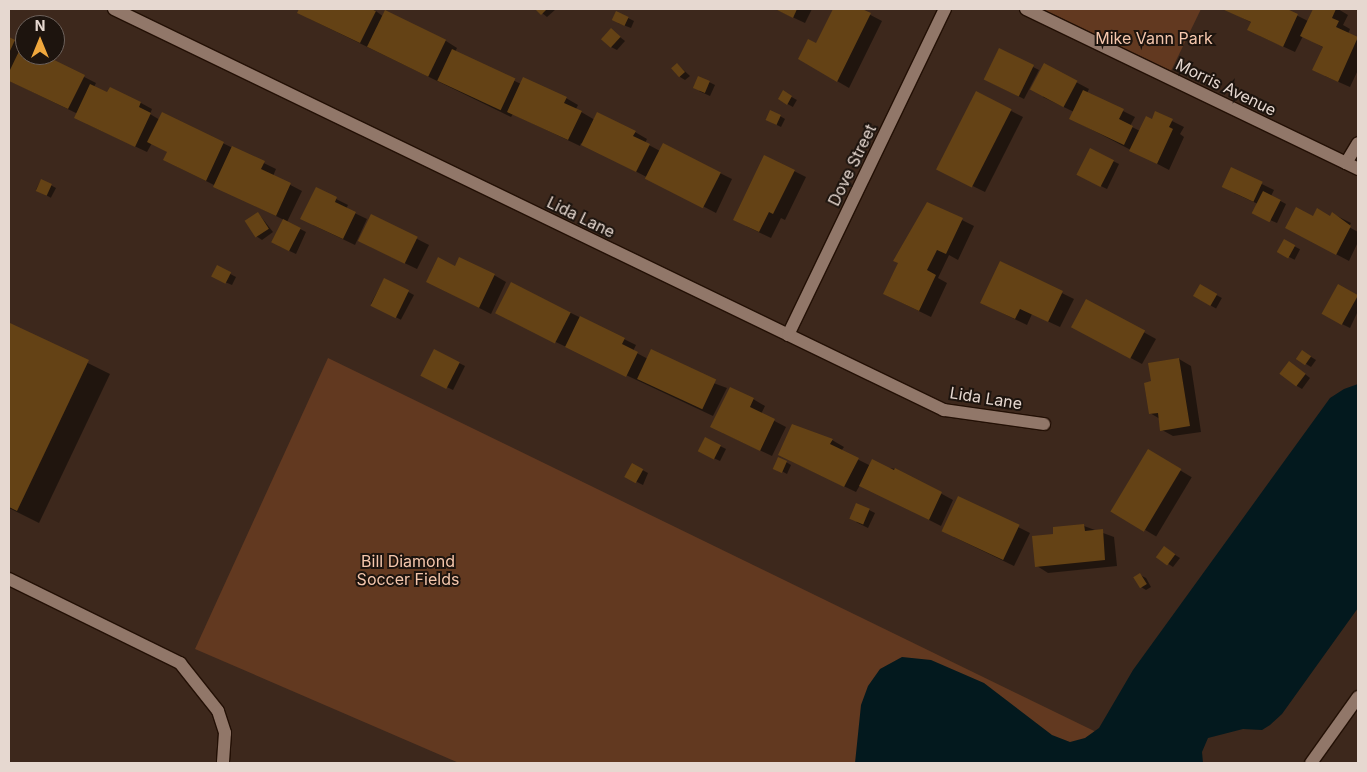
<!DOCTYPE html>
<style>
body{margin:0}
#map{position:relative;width:1367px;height:772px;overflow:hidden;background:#3d281c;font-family:Inter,sans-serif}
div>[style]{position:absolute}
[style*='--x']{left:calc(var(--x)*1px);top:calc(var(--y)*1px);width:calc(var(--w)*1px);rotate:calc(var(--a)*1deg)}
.green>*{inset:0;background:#623920}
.water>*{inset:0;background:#03191e}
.shadow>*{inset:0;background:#0007;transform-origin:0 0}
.building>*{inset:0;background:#644215;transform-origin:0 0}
.roads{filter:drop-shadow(1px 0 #231005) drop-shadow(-1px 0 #231005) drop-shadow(0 1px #231005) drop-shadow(0 -1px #231005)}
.lane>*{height:12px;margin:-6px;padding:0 6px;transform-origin:6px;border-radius:6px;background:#917769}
.street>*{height:12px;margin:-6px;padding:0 6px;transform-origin:6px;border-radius:6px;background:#917769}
span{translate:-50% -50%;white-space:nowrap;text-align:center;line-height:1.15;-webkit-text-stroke:4px #1d140e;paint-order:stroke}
.park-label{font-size:16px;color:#f5c7ad}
.street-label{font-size:16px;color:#e6d8d0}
.frame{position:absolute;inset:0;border:10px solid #e6d8d0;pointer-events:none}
.north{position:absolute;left:15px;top:15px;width:50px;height:50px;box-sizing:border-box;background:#1d140e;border:1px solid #6d625c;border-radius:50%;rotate:0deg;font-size:14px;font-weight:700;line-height:20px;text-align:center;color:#e6d8d0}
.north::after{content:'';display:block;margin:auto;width:18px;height:22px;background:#efa73d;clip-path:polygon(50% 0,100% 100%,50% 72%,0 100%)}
</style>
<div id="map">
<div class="green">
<div style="clip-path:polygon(1026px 9px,1201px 9px,1168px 77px)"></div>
<div style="clip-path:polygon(328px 358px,1160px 763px,459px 763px,195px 649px)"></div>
</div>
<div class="water">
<div style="clip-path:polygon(1358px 384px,1358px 608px,1282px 714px,1270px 725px,1262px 730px,1243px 729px,1208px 738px,1202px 752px,1203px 763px,855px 763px,861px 705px,868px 686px,880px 669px,902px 657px,931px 660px,984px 683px,1052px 735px,1070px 742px,1085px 738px,1099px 728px,1133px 670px,1330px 398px,1344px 389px)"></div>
</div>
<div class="shadow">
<div style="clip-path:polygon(300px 9px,373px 9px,384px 17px,446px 41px,457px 48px,455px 52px,521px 84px,566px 98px,578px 105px,576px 109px,595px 120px,598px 114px,635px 132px,647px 139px,645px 143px,660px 151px,663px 145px,732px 179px,716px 213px,581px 143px,580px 146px,513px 114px,511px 117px,310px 19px,299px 12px)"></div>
<div style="clip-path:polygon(537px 9px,556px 9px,547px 17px)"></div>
<div style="clip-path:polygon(775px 9px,812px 9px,805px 23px)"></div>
<div style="clip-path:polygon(834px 9px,859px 9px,882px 21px,849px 88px,799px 59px,817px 44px)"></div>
<div style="clip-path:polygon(1226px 9px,1284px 9px,1308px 21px,1314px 9px,1338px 9px,1348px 15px,1343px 25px,1350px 29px,1348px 34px,1358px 38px,1358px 70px,1350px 87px,1325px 76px,1324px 48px,1303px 36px,1295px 52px,1260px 36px,1252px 23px)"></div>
<div style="clip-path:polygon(628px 18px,634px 21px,631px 28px,618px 23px)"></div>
<div style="clip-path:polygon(611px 30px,625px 41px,617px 50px,611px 47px)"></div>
<div style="clip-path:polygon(9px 38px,25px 47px,25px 55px,41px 55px,96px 83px,94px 87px,108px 94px,110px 88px,141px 103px,152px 109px,150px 114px,160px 120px,163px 114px,276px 169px,273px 176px,302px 191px,287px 222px,306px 232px,296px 254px,279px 246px,284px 220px,176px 166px,168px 152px,152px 143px,147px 152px,87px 124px,78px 114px,10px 81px,9px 84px)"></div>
<div style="clip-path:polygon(678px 65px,690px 76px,685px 80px,680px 77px)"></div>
<div style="clip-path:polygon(1044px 65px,1089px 89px,1087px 93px,1135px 117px,1130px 126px,1140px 131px,1152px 121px,1172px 121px,1184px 127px,1180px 134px,1184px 137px,1169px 170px,1083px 125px,1074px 112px,1043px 97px)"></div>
<div style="clip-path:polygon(1033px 67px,1039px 70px,1024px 99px,990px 82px)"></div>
<div style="clip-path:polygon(709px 82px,715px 85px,710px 96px,699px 91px)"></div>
<div style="left:783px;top:92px;width:16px;height:8px;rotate:30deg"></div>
<div style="clip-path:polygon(976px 93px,1023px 117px,985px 192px,950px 175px)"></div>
<div style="clip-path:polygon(780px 116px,785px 119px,781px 127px,773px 123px)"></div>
<div style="clip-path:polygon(1091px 150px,1119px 164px,1107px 189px,1084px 178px)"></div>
<div style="clip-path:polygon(1231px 169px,1274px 190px,1271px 196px,1286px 204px,1277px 223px,1259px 215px,1258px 204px,1234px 193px)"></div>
<div style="clip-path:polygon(794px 171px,806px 177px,785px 220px,781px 218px,771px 238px,746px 226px)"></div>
<div style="left:41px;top:180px;width:17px;height:11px;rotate:28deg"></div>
<div style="clip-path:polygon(316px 189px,348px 205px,346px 209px,367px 219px,355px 245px,313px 225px)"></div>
<div style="clip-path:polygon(258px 213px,273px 232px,262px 240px,256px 236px)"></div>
<div style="clip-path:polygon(1333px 214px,1351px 223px,1349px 227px,1358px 232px,1358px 242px,1349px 261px,1298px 234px,1313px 218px,1331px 217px)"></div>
<div style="clip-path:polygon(372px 216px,429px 245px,417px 269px,371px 247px)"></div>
<div style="clip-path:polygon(962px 220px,974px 226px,958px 260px,949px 255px,938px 278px,947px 283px,931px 317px,884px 294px)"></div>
<div style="left:1284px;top:241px;width:18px;height:12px;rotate:27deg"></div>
<div style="clip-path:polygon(1001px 263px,1074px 299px,1060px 327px,1032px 314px,1027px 325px,994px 309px)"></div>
<div style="clip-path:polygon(217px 267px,236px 277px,232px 285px,218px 279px)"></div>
<div style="clip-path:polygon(494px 275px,506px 282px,491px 314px,428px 282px)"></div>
<div style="left:384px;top:279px;width:34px;height:28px;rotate:28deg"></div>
<div style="left:1200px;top:286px;width:25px;height:12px;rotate:29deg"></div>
<div style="clip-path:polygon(1338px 286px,1358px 296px,1358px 311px,1350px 328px,1330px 318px)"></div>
<div style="clip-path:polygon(1087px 301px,1156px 339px,1142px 364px,1084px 333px)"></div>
<div style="clip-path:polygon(571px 313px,636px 345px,633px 351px,648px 359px,727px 388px,713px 416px,509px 320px)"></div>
<div style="clip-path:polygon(11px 325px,110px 374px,39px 523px,9px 508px)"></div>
<div style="clip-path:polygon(1308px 355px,1316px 360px,1311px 367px,1298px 359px)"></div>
<div style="clip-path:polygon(1179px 359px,1191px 366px,1201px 432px,1173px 436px,1162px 430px,1160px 419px,1150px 413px,1152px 382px,1150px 364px)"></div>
<div style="clip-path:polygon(459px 363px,465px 366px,453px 390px,428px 378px)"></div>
<div style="clip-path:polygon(1295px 366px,1310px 378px,1302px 389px,1297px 386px)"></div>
<div style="clip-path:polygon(753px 399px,765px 406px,761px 414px,786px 427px,772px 456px,723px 433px)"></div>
<div style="clip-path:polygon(706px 439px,726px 449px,720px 461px,705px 454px)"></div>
<div style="clip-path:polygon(832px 440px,844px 447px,841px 451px,871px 466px,896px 469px,953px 500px,941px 526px,860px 485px,856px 492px,791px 461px)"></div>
<div style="left:1148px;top:451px;width:51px;height:69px;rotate:31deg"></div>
<div style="clip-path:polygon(786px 462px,791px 465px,787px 474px,774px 467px)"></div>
<div style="clip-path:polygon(633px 465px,648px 473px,643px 485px,633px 480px)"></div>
<div style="clip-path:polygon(958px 497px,1030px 533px,1014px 566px,954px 537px)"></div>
<div style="clip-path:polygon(869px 510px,875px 513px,868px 528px,856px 522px)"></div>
<div style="clip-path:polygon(1084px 526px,1114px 537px,1117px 566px,1048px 573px,1037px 566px,1055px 535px)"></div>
<div style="clip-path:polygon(1169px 551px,1180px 558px,1173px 567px,1158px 557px)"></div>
<div style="clip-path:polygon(1140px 575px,1146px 578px,1151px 587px,1146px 590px,1141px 587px)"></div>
</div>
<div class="building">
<div style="clip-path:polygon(299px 9px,371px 9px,376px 11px,360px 43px,297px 13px)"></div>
<div style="clip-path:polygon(535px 9px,547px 9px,541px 15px)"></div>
<div style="clip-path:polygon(775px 9px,797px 9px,793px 18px)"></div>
<div style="clip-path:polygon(833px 9px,862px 9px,871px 13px,837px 82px,798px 59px,808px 39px,816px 43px)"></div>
<div style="clip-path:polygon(1222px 9px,1287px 9px,1298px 14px,1283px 47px,1247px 30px,1251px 22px)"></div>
<div style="clip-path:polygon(1313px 9px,1336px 9px,1332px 18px,1339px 21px,1336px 27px,1358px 37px,1338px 82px,1312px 70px,1323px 47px,1300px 36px)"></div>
<div style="left:385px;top:10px;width:68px;height:41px;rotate:26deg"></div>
<div style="left:616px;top:11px;width:14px;height:10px;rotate:25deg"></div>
<div style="left:611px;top:28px;width:13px;height:15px;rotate:42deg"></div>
<div style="clip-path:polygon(9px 37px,15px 40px,9px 53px)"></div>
<div style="clip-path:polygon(22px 45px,25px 55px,44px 55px,85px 75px,68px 109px,9px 81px,9px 72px)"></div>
<div style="left:999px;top:48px;width:39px;height:35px;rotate:26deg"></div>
<div style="left:452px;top:49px;width:70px;height:35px;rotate:25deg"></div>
<div style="left:677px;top:63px;width:12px;height:8px;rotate:48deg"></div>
<div style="left:1044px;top:63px;width:38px;height:30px;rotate:28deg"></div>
<div style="left:698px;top:76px;width:13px;height:13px;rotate:23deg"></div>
<div style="clip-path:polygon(523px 77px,567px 97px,564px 103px,582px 111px,568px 140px,507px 112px)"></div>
<div style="clip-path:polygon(90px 84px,107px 92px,110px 87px,141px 102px,139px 107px,151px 113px,135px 147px,74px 118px)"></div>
<div style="clip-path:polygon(783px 90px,792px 96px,787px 105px,778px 99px)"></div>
<div style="clip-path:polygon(1083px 90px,1124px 109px,1119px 119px,1133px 126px,1124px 145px,1069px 119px)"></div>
<div style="left:976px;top:91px;width:40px;height:88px;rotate:27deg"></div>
<div style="left:770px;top:110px;width:12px;height:11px;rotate:24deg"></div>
<div style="clip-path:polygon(1155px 111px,1173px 119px,1169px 127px,1173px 129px,1157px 164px,1129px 151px,1146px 116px,1152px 119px)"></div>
<div style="clip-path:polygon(162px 112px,224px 142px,206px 181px,163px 160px,167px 152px,147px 142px)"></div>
<div style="clip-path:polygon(597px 112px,636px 131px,633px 136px,650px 144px,636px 172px,581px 145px)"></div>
<div style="left:663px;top:143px;width:65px;height:40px;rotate:27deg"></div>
<div style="clip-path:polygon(232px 146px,265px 161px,261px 169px,291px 183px,276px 216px,213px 187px)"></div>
<div style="left:1090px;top:148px;width:27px;height:30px;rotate:27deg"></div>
<div style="clip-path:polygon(764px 155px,795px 170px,773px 214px,769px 212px,759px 232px,733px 220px)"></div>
<div style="left:1231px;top:167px;width:35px;height:22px;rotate:25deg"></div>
<div style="left:41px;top:179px;width:12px;height:13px;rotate:24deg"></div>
<div style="clip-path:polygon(316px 187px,337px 197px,335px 202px,356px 212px,343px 239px,300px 219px)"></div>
<div style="left:1263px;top:191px;width:20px;height:25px;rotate:27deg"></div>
<div style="clip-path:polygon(927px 202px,963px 218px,946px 254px,937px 250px,927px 270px,936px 275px,919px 311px,883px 294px,898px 263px,893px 261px)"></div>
<div style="clip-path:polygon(1296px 207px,1313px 216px,1317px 208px,1330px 216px,1332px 212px,1351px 226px,1336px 255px,1285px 228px)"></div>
<div style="left:258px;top:212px;width:20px;height:16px;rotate:57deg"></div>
<div style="left:371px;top:214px;width:52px;height:30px;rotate:26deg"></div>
<div style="left:283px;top:219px;width:20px;height:26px;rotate:27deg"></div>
<div style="left:1284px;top:239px;width:13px;height:15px;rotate:29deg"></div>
<div style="clip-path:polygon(438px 257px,455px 266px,459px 257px,495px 274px,479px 308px,426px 282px)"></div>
<div style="clip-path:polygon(1000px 261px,1063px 291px,1048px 322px,1020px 309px,1015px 319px,980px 303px)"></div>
<div style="left:217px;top:265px;width:16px;height:13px;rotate:27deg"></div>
<div style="left:384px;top:278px;width:28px;height:31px;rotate:26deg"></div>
<div style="left:511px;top:282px;width:67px;height:35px;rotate:27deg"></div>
<div style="left:1200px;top:284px;width:20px;height:14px;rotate:30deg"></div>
<div style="left:1338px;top:284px;width:23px;height:34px;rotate:29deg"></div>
<div style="left:1086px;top:299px;width:67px;height:32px;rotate:28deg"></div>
<div style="clip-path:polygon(580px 316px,625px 338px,622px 344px,638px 352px,626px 377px,565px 347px)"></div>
<div style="clip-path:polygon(10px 323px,89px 360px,17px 511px,9px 507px)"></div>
<div style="left:434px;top:349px;width:29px;height:30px;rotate:27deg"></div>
<div style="left:651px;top:349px;width:72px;height:33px;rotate:25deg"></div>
<div style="left:1302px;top:350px;width:11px;height:11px;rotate:34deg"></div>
<div style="clip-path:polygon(1179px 358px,1190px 426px,1160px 431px,1158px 413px,1149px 414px,1144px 383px,1151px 381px,1148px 363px)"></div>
<div style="left:1289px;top:361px;width:21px;height:16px;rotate:37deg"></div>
<div style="clip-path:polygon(730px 387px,754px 398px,750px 407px,775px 419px,760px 451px,710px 427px)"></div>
<div style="clip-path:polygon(792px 424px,833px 439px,830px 444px,859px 458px,844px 487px,778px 455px)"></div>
<div style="left:705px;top:437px;width:18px;height:16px;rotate:27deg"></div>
<div style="left:1148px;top:449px;width:39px;height:73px;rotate:31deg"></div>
<div style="left:778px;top:457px;width:10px;height:13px;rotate:24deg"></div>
<div style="clip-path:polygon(872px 459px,894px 470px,895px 468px,942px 492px,929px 520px,859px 486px)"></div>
<div style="left:632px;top:463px;width:13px;height:16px;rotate:29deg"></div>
<div style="left:958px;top:496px;width:68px;height:39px;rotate:25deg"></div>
<div style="left:856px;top:503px;width:15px;height:17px;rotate:23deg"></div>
<div style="clip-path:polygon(1084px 524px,1085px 531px,1103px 529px,1105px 560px,1035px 567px,1032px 536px,1053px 534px,1053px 527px)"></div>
<div style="left:1164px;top:546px;width:14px;height:14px;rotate:36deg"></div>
<div style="left:1140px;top:573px;width:13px;height:8px;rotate:58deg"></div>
</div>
<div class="roads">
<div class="lane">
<div style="--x:1346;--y:163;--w:23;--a:-59"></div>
<div style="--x:9;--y:579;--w:191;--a:26.2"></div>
<div style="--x:180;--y:663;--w:61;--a:51.6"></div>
</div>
<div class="street">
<div style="--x:114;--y:9;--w:922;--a:25.79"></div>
<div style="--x:944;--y:410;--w:101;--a:8"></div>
<div style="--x:1026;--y:9;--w:369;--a:25.7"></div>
<div style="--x:788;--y:335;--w:362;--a:-64.3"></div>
<div style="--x:218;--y:711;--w:23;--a:72"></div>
<div style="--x:225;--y:733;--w:30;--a:94"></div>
<div style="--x:1311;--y:763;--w:81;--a:-54.5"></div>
</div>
</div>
<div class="park-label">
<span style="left:1154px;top:38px">Mike Vann Park</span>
<span style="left:408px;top:570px">Bill Diamond<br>Soccer Fields</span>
</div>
<div class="street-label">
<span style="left:1226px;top:87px;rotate:26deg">Morris Avenue</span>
<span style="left:852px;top:165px;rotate:-64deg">Dove Street</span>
<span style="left:581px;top:217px;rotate:26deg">Lida Lane</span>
<span style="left:986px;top:398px;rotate:9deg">Lida Lane</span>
</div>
<div class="frame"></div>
<div class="north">N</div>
</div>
